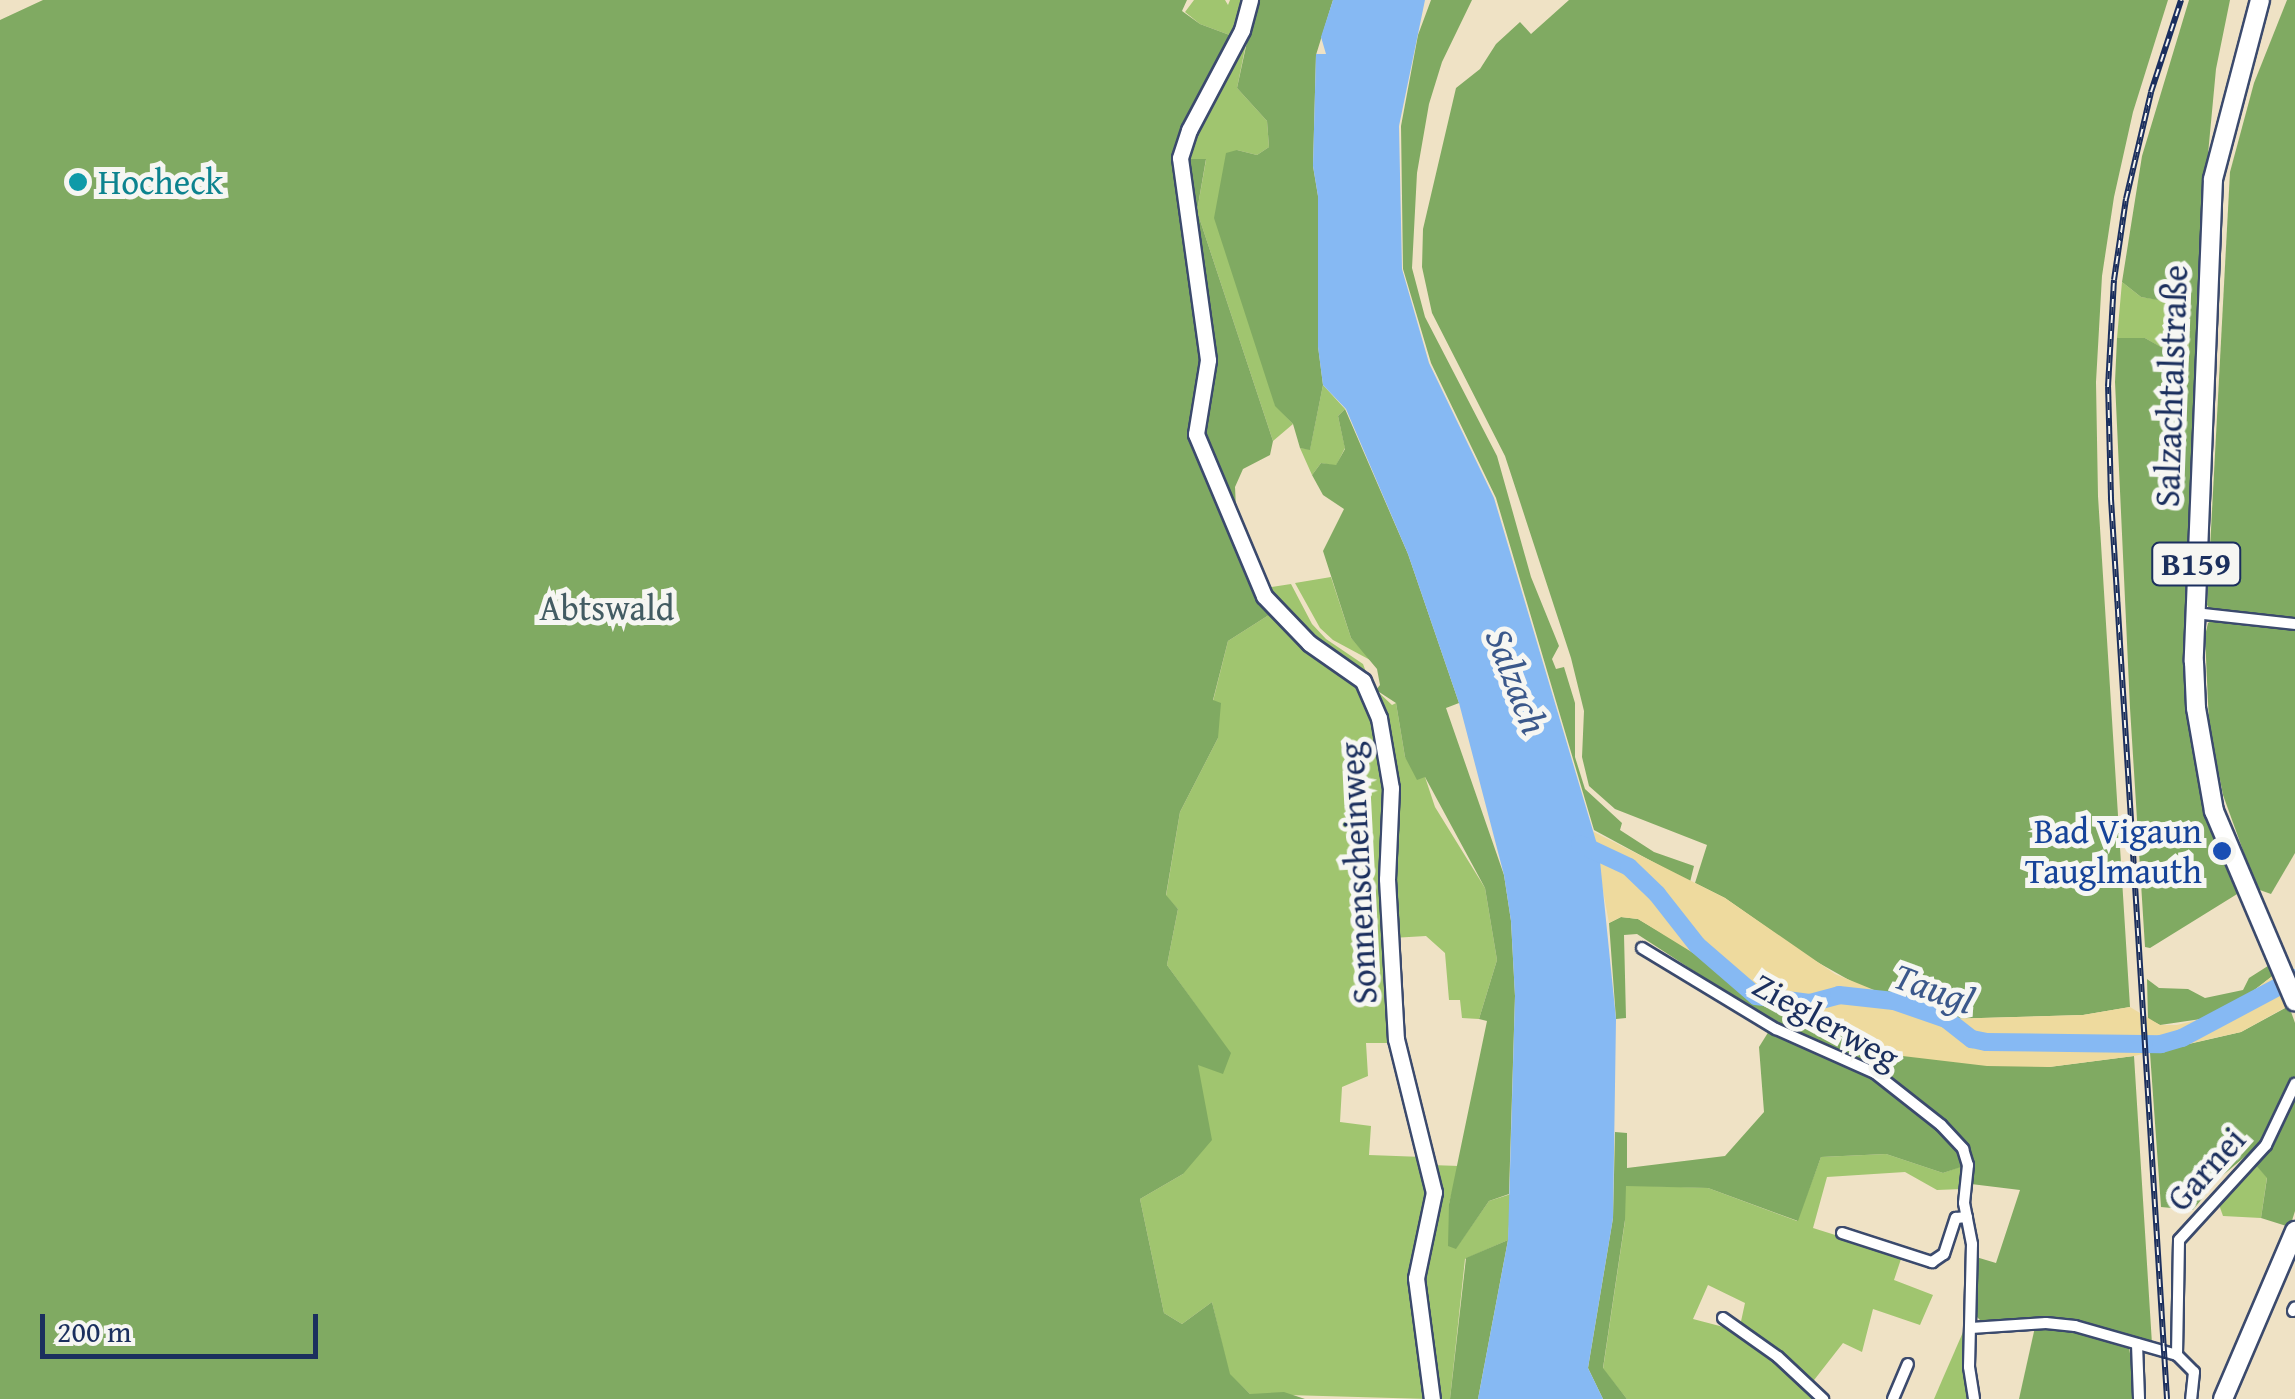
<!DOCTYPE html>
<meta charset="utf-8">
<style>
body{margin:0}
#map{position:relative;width:2295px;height:1399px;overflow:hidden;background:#efe2c5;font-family:"Gentium Book Plus",serif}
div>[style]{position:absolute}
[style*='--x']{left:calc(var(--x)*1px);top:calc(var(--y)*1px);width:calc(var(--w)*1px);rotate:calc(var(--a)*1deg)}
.green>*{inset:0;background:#a0c56f}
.forest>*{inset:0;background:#80aa62}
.sand>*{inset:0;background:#eeda9e}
.water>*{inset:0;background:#86b9f3}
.river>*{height:18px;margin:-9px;padding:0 9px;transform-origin:9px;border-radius:9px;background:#86b9f3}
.roads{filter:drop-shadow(2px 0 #3b4a6d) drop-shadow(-2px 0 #3b4a6d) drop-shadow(0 2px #3b4a6d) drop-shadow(0 -2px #3b4a6d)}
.street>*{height:10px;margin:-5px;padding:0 5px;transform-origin:5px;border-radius:5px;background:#fff}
.secondary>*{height:15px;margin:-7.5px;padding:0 7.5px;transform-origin:7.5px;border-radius:7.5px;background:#fff}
.primary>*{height:18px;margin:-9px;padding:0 9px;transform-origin:9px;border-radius:9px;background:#fff}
.rail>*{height:6px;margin-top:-3px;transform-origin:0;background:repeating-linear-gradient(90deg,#f6f6f2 0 8px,#1b2f5e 0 16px);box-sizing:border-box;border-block:2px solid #1b2f5e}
.dots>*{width:28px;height:28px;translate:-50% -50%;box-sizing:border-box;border:5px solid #f6f6f2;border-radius:50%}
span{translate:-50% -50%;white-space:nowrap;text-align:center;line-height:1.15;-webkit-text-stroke:10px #f6f6f2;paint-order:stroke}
.shield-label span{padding:2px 8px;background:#f6f6f2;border:2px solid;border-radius:8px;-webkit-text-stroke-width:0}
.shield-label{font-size:32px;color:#1b2f5e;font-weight:700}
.culture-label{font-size:35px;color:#0d838f}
.left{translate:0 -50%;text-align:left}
.street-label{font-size:35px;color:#1b2f5e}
.park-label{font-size:35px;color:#435c63}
.transit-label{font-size:35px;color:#164399}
.right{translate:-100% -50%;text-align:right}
.water-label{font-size:38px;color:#3b588b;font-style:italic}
.scale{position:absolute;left:40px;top:1314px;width:278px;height:45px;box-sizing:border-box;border:5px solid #1b2f5e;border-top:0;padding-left:12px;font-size:30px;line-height:35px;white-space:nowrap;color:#1b2f5e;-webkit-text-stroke:8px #f6f6f2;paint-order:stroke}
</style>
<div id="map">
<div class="green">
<div style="clip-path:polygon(1194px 0,1225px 0,1228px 5px,1230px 0,1248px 0,1235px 37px,1200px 24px,1185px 12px)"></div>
<div style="clip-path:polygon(1250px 24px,1237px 88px,1267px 121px,1269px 147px,1257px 155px,1237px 150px,1275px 405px,1293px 424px,1273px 441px,1197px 211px,1206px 160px,1183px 159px,1189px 137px)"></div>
<div style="clip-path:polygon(2122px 282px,2141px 297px,2174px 302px,2188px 315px,2189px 364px,2145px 338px,2117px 338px)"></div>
<div style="clip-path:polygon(1323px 385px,1345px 409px,1338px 416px,1345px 448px,1336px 466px,1321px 463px,1312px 475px,1300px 448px,1310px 449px)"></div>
<div style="clip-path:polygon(1331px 577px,1351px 638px,1372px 661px,1333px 640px,1320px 628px,1295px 583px)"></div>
<div style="clip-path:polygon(1291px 584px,1312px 624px,1326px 639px,1363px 664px,1366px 672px,1321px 649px,1265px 588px)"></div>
<div style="clip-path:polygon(1272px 613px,1352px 675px,1374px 714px,1385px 775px,1393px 1043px,1366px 1043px,1368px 1076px,1342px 1087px,1340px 1122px,1371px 1126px,1369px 1155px,1423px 1157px,1430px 1184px,1415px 1259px,1428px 1399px,1250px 1394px,1229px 1374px,1212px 1302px,1182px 1324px,1164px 1313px,1140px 1199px,1183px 1174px,1198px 1063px,1230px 1053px,1167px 965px,1178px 909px,1166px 896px,1180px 812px,1218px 738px,1213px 701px,1228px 641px)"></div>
<div style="clip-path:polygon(1376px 690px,1392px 705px,1396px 703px,1405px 757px,1425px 777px,1435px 807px,1485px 888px,1497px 960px,1479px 1019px,1462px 1018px,1460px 1000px,1449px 1000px,1445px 953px,1426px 936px,1392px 938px,1388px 740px)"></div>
<div style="clip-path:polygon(1886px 1154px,1943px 1173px,1965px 1165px,1962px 1189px,1937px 1190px,1905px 1172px,1827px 1177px,1813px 1228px,1902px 1256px,1894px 1280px,1933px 1295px,1920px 1325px,1873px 1309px,1862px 1352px,1843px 1343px,1811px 1384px,1740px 1326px,1745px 1303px,1708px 1285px,1693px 1319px,1735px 1330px,1775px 1358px,1821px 1399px,1627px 1399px,1603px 1369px,1625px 1221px,1625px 1185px,1708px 1188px,1797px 1221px,1821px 1157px)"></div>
<div style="clip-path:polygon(2253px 1162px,2267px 1177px,2261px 1218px,2223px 1216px,2217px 1199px)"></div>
<div style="clip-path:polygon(1431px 1165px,1459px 1166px,1449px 1204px,1456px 1248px,1489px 1201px,1511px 1194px,1508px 1240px,1465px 1259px,1450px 1399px,1435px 1399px,1419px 1295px)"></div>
<div style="clip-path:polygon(1967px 1323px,1972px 1399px,1934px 1399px,1943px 1378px)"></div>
</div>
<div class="forest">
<div style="clip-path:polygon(43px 0,1187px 0,1182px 11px,1200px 24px,1235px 37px,1178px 159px,1206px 159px,1197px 211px,1273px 441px,1270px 455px,1243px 469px,1235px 487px,1237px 528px,1272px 613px,1228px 641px,1213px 700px,1221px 703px,1218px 738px,1180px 812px,1166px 895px,1178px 909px,1167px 965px,1231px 1053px,1223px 1074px,1198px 1065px,1212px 1140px,1183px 1174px,1140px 1199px,1164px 1313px,1182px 1324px,1212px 1302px,1230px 1374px,1250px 1394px,1284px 1392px,1305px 1399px,0 1399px,0 20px)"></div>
<div style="clip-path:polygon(1256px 0,1333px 0,1316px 55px,1313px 166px,1318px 196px,1318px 346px,1323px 385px,1310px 450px,1300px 448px,1293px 424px,1275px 406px,1214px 218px,1226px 153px,1237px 150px,1257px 155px,1269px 147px,1267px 121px,1237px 88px)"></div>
<div style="clip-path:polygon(1431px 0,1472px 0,1442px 62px,1429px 104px,1417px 173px,1412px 268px,1425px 317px,1497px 456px,1531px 577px,1559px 646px,1552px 659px,1556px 669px,1564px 667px,1575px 703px,1575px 757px,1585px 789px,1622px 823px,1620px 830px,1654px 852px,1694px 866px,1690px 882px,1594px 830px,1496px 498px,1431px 363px,1403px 269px,1401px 126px,1418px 35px)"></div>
<div style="clip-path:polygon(1569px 0,2168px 0,2133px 112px,2114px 197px,2102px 276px,2096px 382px,2098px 496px,2130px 1007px,2083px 1015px,1946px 1019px,1865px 989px,1810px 958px,1725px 898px,1695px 883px,1707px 845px,1615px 809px,1589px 786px,1582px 757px,1584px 711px,1571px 658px,1505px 456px,1432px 313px,1422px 267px,1423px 229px,1456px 88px,1480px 69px,1496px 44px,1520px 22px,1531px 34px)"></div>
<div style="clip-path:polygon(2189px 0,2230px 0,2216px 69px,2202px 218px,2189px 697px,2242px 891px,2150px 948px,2145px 947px,2130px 708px,2115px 382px,2117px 338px,2145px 338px,2189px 363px,2188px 315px,2174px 303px,2141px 297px,2122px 282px,2142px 156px)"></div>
<div style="clip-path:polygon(2287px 0,2295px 0,2295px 620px,2211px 611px,2207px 605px,2230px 172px,2254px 83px)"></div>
<div style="clip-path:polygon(1345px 409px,1408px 554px,1459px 703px,1446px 708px,1504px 875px,1511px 921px,1515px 996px,1509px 1194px,1489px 1201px,1456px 1249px,1448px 1246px,1449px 1204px,1487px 1021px,1479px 1019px,1497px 960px,1485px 888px,1425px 777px,1417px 780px,1405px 757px,1396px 703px,1376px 690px,1380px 685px,1377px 669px,1351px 638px,1323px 551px,1344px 509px,1323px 495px,1312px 475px,1321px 463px,1336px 465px,1345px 449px,1338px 416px)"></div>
<div style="clip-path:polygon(2215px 619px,2295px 629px,2295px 853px,2271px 894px,2257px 889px,2223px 795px,2209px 724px,2205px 636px,2208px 623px)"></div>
<div style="clip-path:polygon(1621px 917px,1638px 919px,1818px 1025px,2049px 1067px,2134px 1056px,2152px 1344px,2072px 1321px,2036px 1317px,1983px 1323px,1977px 1317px,1976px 1257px,1996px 1263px,2020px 1190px,1971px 1184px,1973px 1163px,1943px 1173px,1886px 1154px,1821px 1157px,1798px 1221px,1708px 1188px,1626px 1186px,1625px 1220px,1603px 1368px,1627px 1399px,1603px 1399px,1588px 1368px,1613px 1218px,1615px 1132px,1627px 1133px,1627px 1168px,1725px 1156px,1764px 1112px,1759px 1047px,1774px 1023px,1637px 934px,1624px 935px,1626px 1018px,1616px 1019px,1609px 923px)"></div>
<div style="clip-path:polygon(2271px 964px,2275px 974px,2244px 998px,2201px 1019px,2160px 1025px,2148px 1019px,2147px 979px,2159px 988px,2188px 989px,2205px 998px,2243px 990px,2249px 978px)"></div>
<div style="clip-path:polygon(2289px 1006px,2295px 1023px,2295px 1076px,2267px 1138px,2216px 1181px,2193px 1210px,2161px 1207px,2150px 1053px,2241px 1032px)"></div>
<div style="clip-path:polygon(2295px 1096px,2295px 1211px,2290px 1227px,2261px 1218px,2267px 1178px,2253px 1162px,2278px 1136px)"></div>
<div style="clip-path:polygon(1508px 1240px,1478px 1399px,1450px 1399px,1466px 1258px)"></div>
<div style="clip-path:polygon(2035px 1327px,2075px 1329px,2129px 1347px,2137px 1399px,2019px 1399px)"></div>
</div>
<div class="sand">
<div style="clip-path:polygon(1592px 831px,1725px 898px,1835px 974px,1945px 1019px,2083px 1015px,2130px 1007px,2160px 1025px,2177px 1025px,2201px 1019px,2244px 998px,2275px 974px,2295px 970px,2295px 1002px,2241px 1032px,2134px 1056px,2049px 1067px,1987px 1066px,1894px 1055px,1784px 1009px,1638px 919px,1621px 917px,1609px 923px)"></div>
</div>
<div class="water">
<div style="clip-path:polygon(1333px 0,1425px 0,1399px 126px,1402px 269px,1429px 363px,1494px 498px,1599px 851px,1616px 1019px,1613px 1218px,1588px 1368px,1603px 1399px,1478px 1399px,1508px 1240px,1515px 996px,1511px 921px,1504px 875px,1459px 703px,1408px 554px,1346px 409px,1323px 385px,1318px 347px,1318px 196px,1313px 166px,1316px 54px,1326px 54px,1321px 37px)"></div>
</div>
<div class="river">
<div style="--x:1580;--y:844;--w:54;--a:25.1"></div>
<div style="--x:1629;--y:867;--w:39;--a:44"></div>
<div style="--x:1657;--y:894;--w:65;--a:51.9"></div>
<div style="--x:1697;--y:945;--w:78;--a:40.8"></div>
<div style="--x:1756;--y:996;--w:54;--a:7.4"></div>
<div style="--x:1810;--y:1003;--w:30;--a:-15"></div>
<div style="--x:1839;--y:995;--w:55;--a:6.2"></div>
<div style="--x:1894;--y:1001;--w:55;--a:19.1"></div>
<div style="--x:1946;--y:1019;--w:33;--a:38"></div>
<div style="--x:1972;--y:1039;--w:14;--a:12"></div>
<div style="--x:1986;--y:1042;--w:175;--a:0.7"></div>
<div style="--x:2161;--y:1044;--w:22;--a:-16"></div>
<div style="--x:2182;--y:1038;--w:128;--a:-28"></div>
</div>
<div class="roads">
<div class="street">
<div style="--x:2195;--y:613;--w:101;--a:6.3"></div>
<div style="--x:1642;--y:948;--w:157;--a:31.2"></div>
<div style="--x:1776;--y:1029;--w:108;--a:24"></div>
<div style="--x:1875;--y:1073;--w:84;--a:38.2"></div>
<div style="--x:1941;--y:1125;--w:33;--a:47"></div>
<div style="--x:1963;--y:1149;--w:17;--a:73"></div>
<div style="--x:1968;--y:1165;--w:38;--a:96"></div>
<div style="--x:1964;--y:1203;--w:42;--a:79"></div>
<div style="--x:1972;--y:1244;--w:123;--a:91.4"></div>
<div style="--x:1969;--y:1367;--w:32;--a:81"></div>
<div style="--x:1842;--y:1233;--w:95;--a:17.9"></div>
<div style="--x:1932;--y:1262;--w:14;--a:-34"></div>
<div style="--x:1944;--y:1254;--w:38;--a:-72"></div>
<div style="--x:1956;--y:1218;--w:11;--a:-5"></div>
<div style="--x:2293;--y:1311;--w:4;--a:-63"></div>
<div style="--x:1723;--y:1318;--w:67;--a:35.3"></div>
<div style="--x:1778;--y:1357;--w:62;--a:43"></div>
<div style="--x:1971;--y:1328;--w:75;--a:-3.8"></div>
<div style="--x:2046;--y:1323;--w:29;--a:6"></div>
<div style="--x:2075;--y:1326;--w:106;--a:15.9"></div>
<div style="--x:2177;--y:1355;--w:24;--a:45"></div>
<div style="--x:2194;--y:1372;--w:27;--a:96"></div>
<div style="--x:2137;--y:1344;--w:55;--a:87.9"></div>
<div style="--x:2177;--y:1355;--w:115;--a:-89"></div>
<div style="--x:2179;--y:1240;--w:129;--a:-47.5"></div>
<div style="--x:2266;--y:1145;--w:68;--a:-64.6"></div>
<div style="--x:1893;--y:1399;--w:38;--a:-67"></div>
</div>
<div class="secondary">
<div style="--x:1250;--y:0;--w:31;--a:105"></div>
<div style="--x:1242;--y:30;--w:113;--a:117.9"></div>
<div style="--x:1189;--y:130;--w:29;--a:108"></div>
<div style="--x:1180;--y:158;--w:204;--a:82.1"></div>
<div style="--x:1208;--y:360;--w:75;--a:99.2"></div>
<div style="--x:1196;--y:434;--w:176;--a:67.2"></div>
<div style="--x:1264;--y:596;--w:65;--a:46.2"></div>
<div style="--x:1309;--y:643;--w:66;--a:35.1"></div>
<div style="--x:1363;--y:681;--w:40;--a:66.6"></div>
<div style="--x:1379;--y:718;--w:71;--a:80.3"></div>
<div style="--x:1391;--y:788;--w:91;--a:92.5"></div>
<div style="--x:1387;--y:879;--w:160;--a:86.8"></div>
<div style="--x:1396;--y:1039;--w:158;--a:76.1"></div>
<div style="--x:1434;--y:1192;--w:88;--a:101.8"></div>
<div style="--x:1416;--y:1278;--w:122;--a:82.5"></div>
</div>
<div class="primary">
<div style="--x:2260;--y:0;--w:185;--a:104.7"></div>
<div style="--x:2213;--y:179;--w:483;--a:92.3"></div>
<div style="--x:2194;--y:662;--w:46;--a:87.5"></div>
<div style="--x:2196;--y:708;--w:105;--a:80.1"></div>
<div style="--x:2214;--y:811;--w:207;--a:67"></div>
<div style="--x:2223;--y:1399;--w:183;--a:-66.8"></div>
</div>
</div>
<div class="rail">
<div style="--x:2167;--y:1399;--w:903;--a:-93.56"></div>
<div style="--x:2111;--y:498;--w:111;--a:-91.5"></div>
<div style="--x:2108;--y:387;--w:107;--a:-86.8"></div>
<div style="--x:2114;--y:280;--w:82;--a:-81.6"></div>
<div style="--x:2126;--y:199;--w:110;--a:-76.8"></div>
<div style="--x:2151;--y:92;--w:97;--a:-71.9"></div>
</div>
<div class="dots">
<div style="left:78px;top:182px;background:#0f9aa8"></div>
<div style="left:2222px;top:851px;background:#1a4fb4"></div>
</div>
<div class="shield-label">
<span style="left:2196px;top:564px">B159</span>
</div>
<div class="culture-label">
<span class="left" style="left:98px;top:182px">Hocheck</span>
</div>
<div class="street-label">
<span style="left:2171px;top:386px;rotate:-88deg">Salzachtalstraße</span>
<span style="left:1358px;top:873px;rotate:-93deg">Sonnenscheinweg</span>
<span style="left:1826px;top:1021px;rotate:29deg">Zieglerweg</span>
<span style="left:2206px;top:1169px;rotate:-48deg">Garnei</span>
</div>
<div class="park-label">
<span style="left:607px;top:608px">Abtswald</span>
</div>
<div class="transit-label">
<span class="right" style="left:2202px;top:851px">Bad Vigaun<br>Tauglmauth</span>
</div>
<div class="water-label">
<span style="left:1517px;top:681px;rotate:69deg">Salzach</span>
<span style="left:1934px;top:988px;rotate:20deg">Taugl</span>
</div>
<div class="scale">200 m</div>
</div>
